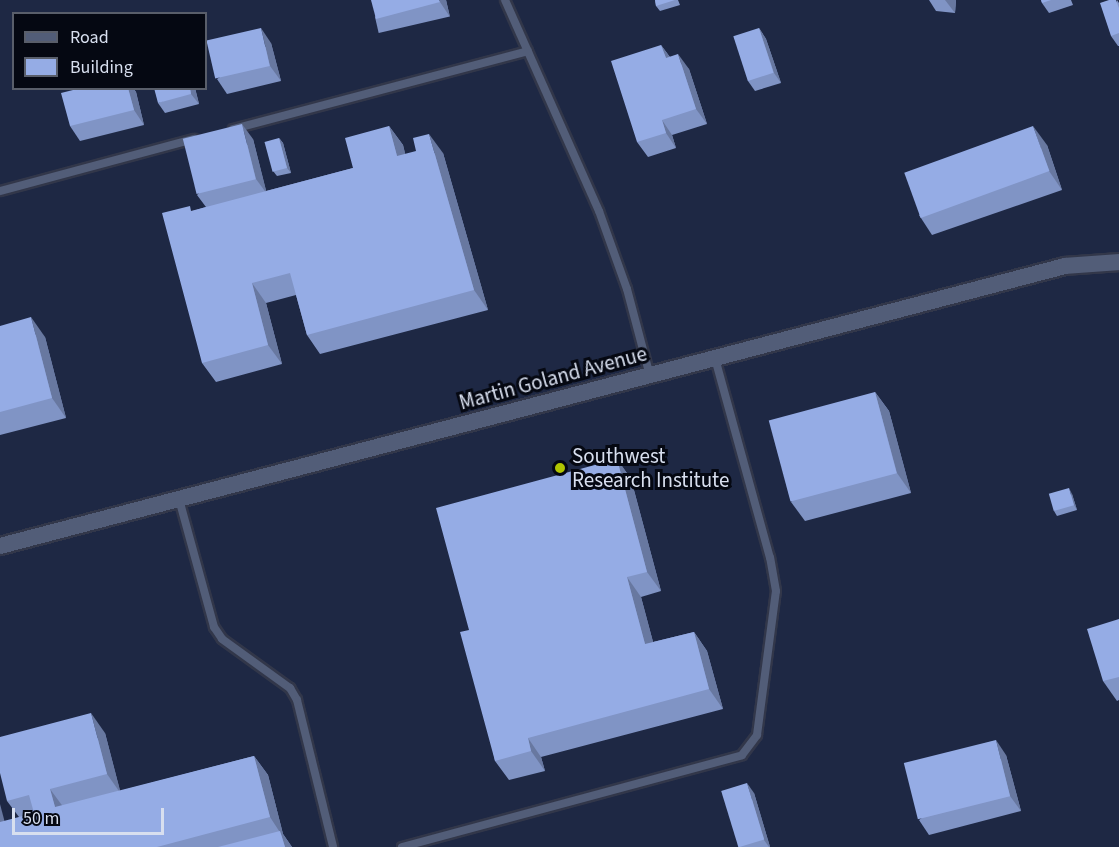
<!DOCTYPE html>
<style>
body{margin:0}
#map{position:relative;width:1119px;height:847px;overflow:hidden;background:#151e35;font-family:"Source Sans 3",sans-serif}
div>[style]{position:absolute}
[style*='--x']{left:calc(var(--x)*1px);top:calc(var(--y)*1px);width:calc(var(--w)*1px);rotate:calc(var(--a)*1deg)}
.built>*{inset:0;background:#1e2844}
.roads{filter:drop-shadow(2px 0 #32374a) drop-shadow(-2px 0 #32374a) drop-shadow(0 2px #32374a) drop-shadow(0 -2px #32374a)}
.lane>*{height:8px;margin:-4px;padding:0 4px;transform-origin:4px;border-radius:4px;background:#525d78}
.street>*{height:16px;margin:-8px;padding:0 8px;transform-origin:8px;border-radius:8px;background:#525d78}
.wall>*{inset:0;background:#8094c5;transform-origin:0 0}
.shaded-wall>*{inset:0;background:#6878a0}
.building>*{inset:0;background:#95ace5;transform-origin:0 0}
.dots>*{width:16px;height:16px;translate:-50% -50%;box-sizing:border-box;border:3px solid #050812;border-radius:50%}
span{translate:-50% -50%;white-space:nowrap;text-align:center;line-height:1.15;-webkit-text-stroke:6px #050812;paint-order:stroke}
.street-label{font-size:21px;color:#d8dfef}
.poi-label{font-size:21px;color:#d8dfef}
.left{translate:0 -50%;text-align:left}
.legend{position:absolute;left:12px;top:12px;width:195px;height:78px;box-sizing:border-box;background:#050812;border:2px solid #595e6a;margin:0;padding:8px 10px;list-style:none;font-size:18px;color:#d8dfef}
.legend li{display:flex;align-items:center;gap:12px;height:30px}
.legend b{width:30px;border:2px solid #595e6a}
.scale{position:absolute;left:12px;top:808px;width:152px;height:27px;box-sizing:border-box;border:3px solid #d8dfef;border-top:0;padding-left:8px;font-size:18px;line-height:21px;white-space:nowrap;color:#d8dfef;-webkit-text-stroke:4px #050812;paint-order:stroke}
</style>
<div id="map">
<div class="built">
<div style="clip-path:polygon(evenodd,0 0,1119px 0,1119px 847px,0 847px,0 0,14px 14px,206px 14px,206px 88px,14px 88px,14px 14px)"></div>
</div>
<div class="roads">
<div class="lane">
<div style="--x:505;--y:0;--w:231;--a:66"></div>
<div style="--x:599;--y:211;--w:83;--a:70.3"></div>
<div style="--x:627;--y:289;--w:90;--a:75.2"></div>
<div style="--x:233;--y:129;--w:305;--a:-14.8"></div>
<div style="--x:0;--y:191;--w:201;--a:-15"></div>
<div style="--x:179;--y:499;--w:133;--a:74.7"></div>
<div style="--x:214;--y:627;--w:14;--a:56"></div>
<div style="--x:222;--y:639;--w:84;--a:35.8"></div>
<div style="--x:290;--y:688;--w:14;--a:60"></div>
<div style="--x:297;--y:700;--w:151;--a:76.2"></div>
<div style="--x:402;--y:847;--w:352;--a:-15.1"></div>
<div style="--x:742;--y:755;--w:25;--a:-53"></div>
<div style="--x:757;--y:735;--w:145;--a:-82.5"></div>
<div style="--x:776;--y:591;--w:34;--a:-100"></div>
<div style="--x:770;--y:558;--w:207;--a:-105.4"></div>
</div>
<div class="street">
<div style="--x:0;--y:546;--w:1101;--a:-14.73"></div>
<div style="--x:1065;--y:266;--w:54;--a:-4.2"></div>
</div>
</div>
<div class="wall">
<div style="left:446px;top:0;width:17px;height:73px;rotate:77deg"></div>
<div style="clip-path:polygon(655px 0,678px 0,680px 5px,660px 11px,656px 6px)"></div>
<div style="clip-path:polygon(929px 0,956px 0,955px 13px,936px 11px)"></div>
<div style="clip-path:polygon(1041px 0,1071px 0,1073px 5px,1049px 13px,1042px 3px)"></div>
<div style="clip-path:polygon(1117px 0,1119px 3px,1119px 46px,1118px 46px,1111px 36px)"></div>
<div style="clip-path:polygon(759px 28px,766px 39px,781px 83px,755px 91px,748px 81px)"></div>
<div style="clip-path:polygon(271px 43px,281px 81px,227px 94px,217px 79px)"></div>
<div style="clip-path:polygon(661px 45px,670px 57px,689px 69px,707px 124px,672px 135px,676px 148px,648px 157px,637px 142px)"></div>
<div style="clip-path:polygon(81px 88px,133px 88px,136px 92px,144px 125px,80px 141px,70px 126px)"></div>
<div style="clip-path:polygon(195px 88px,199px 104px,165px 113px,158px 103px)"></div>
<div style="clip-path:polygon(389px 126px,403px 145px,405px 154px,443px 153px,488px 310px,320px 354px,307px 335px,296px 295px,266px 303px,282px 364px,216px 382px,202px 363px,193px 211px,206px 207px,197px 195px,253px 139px,266px 191px,353px 168px)"></div>
<div style="clip-path:polygon(279px 138px,283px 143px,291px 173px,277px 176px,273px 171px)"></div>
<div style="clip-path:polygon(1047px 145px,1062px 190px,932px 235px,919px 215px)"></div>
<div style="clip-path:polygon(0 326px,45px 337px,66px 418px,0 435px)"></div>
<div style="clip-path:polygon(875px 392px,889px 411px,911px 493px,805px 521px,791px 502px)"></div>
<div style="clip-path:polygon(617px 459px,631px 479px,661px 591px,641px 597px,653px 642px,694px 632px,707px 651px,723px 709px,541px 757px,545px 771px,509px 780px,495px 761px,469px 630px)"></div>
<div style="clip-path:polygon(1072px 494px,1077px 510px,1057px 516px,1054px 511px)"></div>
<div style="clip-path:polygon(1119px 619px,1119px 700px,1117px 701px,1103px 681px)"></div>
<div style="clip-path:polygon(105px 733px,120px 791px,254px 756px,268px 775px,283px 834px,292px 847px,0 847px,19px 817px,7px 801px)"></div>
<div style="clip-path:polygon(1006px 755px,1021px 811px,929px 835px,919px 820px)"></div>
<div style="clip-path:polygon(754px 793px,770px 847px,739px 847px)"></div>
</div>
<div class="shaded-wall">
<div style="clip-path:polygon(439px 0,446px 0,450px 17px,440px 2px)"></div>
<div style="clip-path:polygon(945px 0,956px 0,955px 13px)"></div>
<div style="clip-path:polygon(261px 28px,271px 43px,281px 81px,270px 66px)"></div>
<div style="clip-path:polygon(759px 28px,766px 39px,781px 83px,774px 73px)"></div>
<div style="clip-path:polygon(661px 45px,672px 60px,666px 58px)"></div>
<div style="clip-path:polygon(678px 54px,689px 69px,707px 124px,696px 109px)"></div>
<div style="clip-path:polygon(128px 88px,133px 88px,136px 92px,144px 125px,134px 110px)"></div>
<div style="clip-path:polygon(190px 88px,195px 88px,199px 104px,191px 94px)"></div>
<div style="clip-path:polygon(662px 120px,672px 135px,676px 148px,666px 133px)"></div>
<div style="clip-path:polygon(242px 124px,253px 139px,267px 194px,256px 179px)"></div>
<div style="clip-path:polygon(389px 126px,403px 145px,411px 176px,397px 156px)"></div>
<div style="clip-path:polygon(1033px 126px,1047px 145px,1062px 190px,1049px 171px)"></div>
<div style="clip-path:polygon(429px 134px,443px 153px,488px 310px,474px 290px)"></div>
<div style="clip-path:polygon(279px 138px,283px 143px,291px 173px,287px 168px)"></div>
<div style="clip-path:polygon(252px 283px,266px 303px,282px 364px,268px 345px)"></div>
<div style="clip-path:polygon(31px 317px,45px 337px,66px 418px,52px 398px)"></div>
<div style="clip-path:polygon(875px 392px,889px 411px,911px 493px,897px 473px)"></div>
<div style="clip-path:polygon(617px 459px,631px 479px,661px 591px,647px 572px)"></div>
<div style="clip-path:polygon(1069px 488px,1072px 494px,1077px 510px,1074px 505px)"></div>
<div style="clip-path:polygon(627px 577px,641px 597px,659px 664px,645px 644px)"></div>
<div style="clip-path:polygon(694px 632px,707px 651px,723px 709px,709px 689px)"></div>
<div style="clip-path:polygon(91px 713px,105px 733px,121px 794px,107px 774px)"></div>
<div style="clip-path:polygon(528px 738px,541px 757px,545px 771px,531px 751px)"></div>
<div style="clip-path:polygon(996px 740px,1006px 755px,1021px 811px,1010px 796px)"></div>
<div style="clip-path:polygon(254px 756px,268px 775px,283px 834px,292px 847px,285px 847px,281px 834px,270px 817px)"></div>
<div style="clip-path:polygon(747px 783px,754px 793px,770px 847px,769px 847px,764px 840px)"></div>
<div style="clip-path:polygon(50px 789px,64px 808px,55px 807px)"></div>
<div style="clip-path:polygon(0 804px,10px 842px,0 828px)"></div>
</div>
<div class="building">
<div style="clip-path:polygon(371px 0,439px 0,440px 2px,376px 19px)"></div>
<div style="clip-path:polygon(655px 0,675px 0,656px 6px)"></div>
<div style="clip-path:polygon(1041px 0,1051px 0,1042px 3px)"></div>
<div style="clip-path:polygon(1109px 0,1116px 0,1119px 8px,1119px 33px,1111px 36px,1100px 3px)"></div>
<div style="left:261px;top:28px;width:39px;height:56px;rotate:77deg"></div>
<div style="left:759px;top:28px;width:47px;height:27px;rotate:72deg"></div>
<div style="clip-path:polygon(661px 45px,666px 58px,678px 54px,696px 109px,662px 120px,666px 133px,637px 142px,611px 61px)"></div>
<div style="clip-path:polygon(81px 88px,128px 88px,134px 110px,70px 126px,61px 93px)"></div>
<div style="clip-path:polygon(154px 88px,190px 88px,191px 94px,158px 103px)"></div>
<div style="left:242px;top:124px;width:57px;height:61px;rotate:76deg"></div>
<div style="clip-path:polygon(389px 126px,397px 156px,416px 151px,413px 138px,429px 134px,474px 290px,307px 335px,290px 273px,252px 283px,268px 345px,202px 363px,162px 213px,190px 206px,191px 211px,353px 168px,345px 138px)"></div>
<div style="left:1033px;top:126px;width:48px;height:137px;rotate:70deg"></div>
<div style="left:279px;top:138px;width:31px;height:15px;rotate:75deg"></div>
<div style="clip-path:polygon(31px 317px,52px 398px,0 412px,0 326px)"></div>
<div style="left:875px;top:392px;width:84px;height:110px;rotate:75deg"></div>
<div style="clip-path:polygon(617px 459px,647px 572px,627px 577px,645px 644px,694px 632px,709px 689px,528px 738px,531px 751px,495px 761px,460px 632px,469px 630px,436px 508px)"></div>
<div style="left:1069px;top:488px;width:18px;height:21px;rotate:74deg"></div>
<div style="clip-path:polygon(1119px 619px,1119px 677px,1103px 681px,1087px 629px)"></div>
<div style="clip-path:polygon(91px 713px,107px 774px,50px 789px,55px 807px,254px 756px,270px 817px,157px 847px,0 847px,0 822px,34px 813px,29px 795px,7px 801px,0 773px,0 737px)"></div>
<div style="left:996px;top:740px;width:58px;height:95px;rotate:76deg"></div>
<div style="left:747px;top:783px;width:59px;height:27px;rotate:73deg"></div>
<div style="clip-path:polygon(280px 831px,285px 847px,218px 847px)"></div>
</div>
<div class="dots">
<div style="left:560px;top:468px;background:#b0c502"></div>
</div>
<div class="street-label">
<span style="left:553px;top:378px;rotate:-15deg">Martin Goland Avenue</span>
</div>
<div class="poi-label">
<span class="left" style="left:572px;top:468px">Southwest<br>Research Institute</span>
</div>
<ul class="legend">
<li><b style="height:8px;background:#525d78"></b>Road</li>
<li><b style="height:16px;background:#95ace5"></b>Building</li>
</ul>
<div class="scale">50 m</div>
</div>
